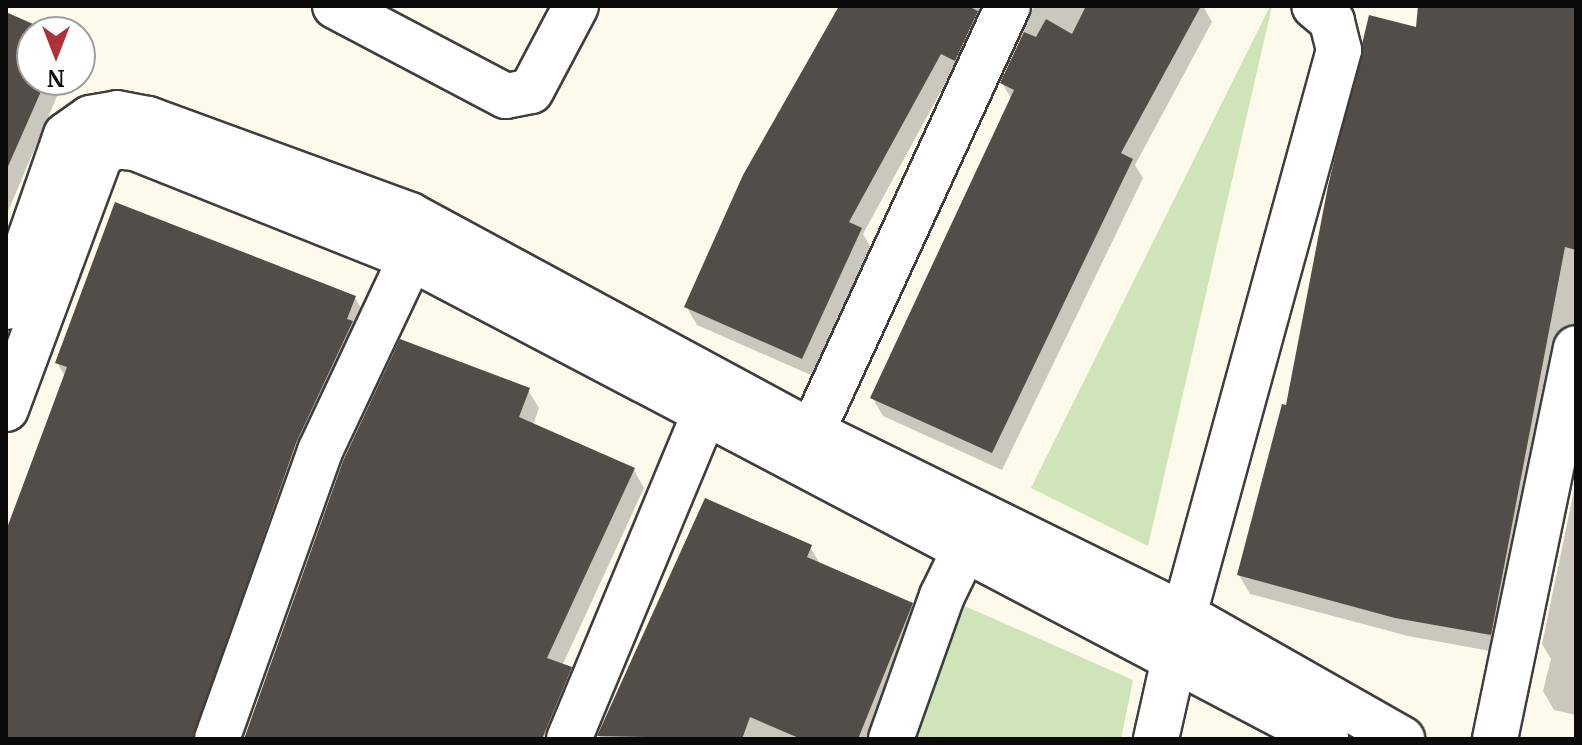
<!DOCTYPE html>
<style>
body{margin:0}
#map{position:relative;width:1582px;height:745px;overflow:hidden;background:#fdfaec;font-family:Merriweather,serif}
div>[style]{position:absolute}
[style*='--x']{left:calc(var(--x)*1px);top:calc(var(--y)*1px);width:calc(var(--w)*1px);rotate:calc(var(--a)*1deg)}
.green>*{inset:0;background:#cfe4b9}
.shadow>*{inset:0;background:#0003}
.building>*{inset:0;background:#534d49}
.roads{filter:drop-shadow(2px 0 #3e3e3e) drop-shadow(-2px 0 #3e3e3e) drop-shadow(0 2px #3e3e3e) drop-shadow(0 -2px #3e3e3e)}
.minor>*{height:44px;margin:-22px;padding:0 22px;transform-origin:22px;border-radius:22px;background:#fff}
span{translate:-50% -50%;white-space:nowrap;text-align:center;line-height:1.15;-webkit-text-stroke:8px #fff;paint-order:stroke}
.frame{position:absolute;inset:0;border:8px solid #0b0b0b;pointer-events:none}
.north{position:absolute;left:16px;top:16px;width:80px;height:80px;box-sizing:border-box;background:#fff;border:2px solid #9d9d9d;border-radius:50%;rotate:180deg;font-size:22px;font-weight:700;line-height:32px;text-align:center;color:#0b0b0b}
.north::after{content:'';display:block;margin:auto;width:28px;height:36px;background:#ad3237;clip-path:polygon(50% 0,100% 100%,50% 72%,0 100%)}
</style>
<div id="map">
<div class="green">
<div style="clip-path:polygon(1270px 6px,1272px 6px,1148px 546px,1031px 488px)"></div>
<div style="clip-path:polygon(942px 596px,1133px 680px,1121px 739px,895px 739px)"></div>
</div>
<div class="shadow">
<div style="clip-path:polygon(841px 6px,1002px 6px,966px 78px,952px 71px,863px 234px,871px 248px,813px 376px,697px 325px,686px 306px)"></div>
<div style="clip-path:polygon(1034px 6px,1203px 6px,1212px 22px,1135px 165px,1143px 178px,1002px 470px,883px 416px,872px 397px,1012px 100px,1002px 83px)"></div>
<div style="clip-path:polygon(1434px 6px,1576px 6px,1576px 346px,1501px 653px,1408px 636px,1250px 594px,1239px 575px,1288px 408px)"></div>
<div style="clip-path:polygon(6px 14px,46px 32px,32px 32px,32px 80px,64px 80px,6px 216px)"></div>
<div style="clip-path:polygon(355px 298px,366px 316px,201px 739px,6px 739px,6px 529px,65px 377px,57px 362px)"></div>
<div style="clip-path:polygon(528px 390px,539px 408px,533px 425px,634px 470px,644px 488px,562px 666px,570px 669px,581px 687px,560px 739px,253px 739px)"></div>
<div style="clip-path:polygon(1576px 481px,1576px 715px,1554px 710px,1543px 691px,1551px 659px,1542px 644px)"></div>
<div style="clip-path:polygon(706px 501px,810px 547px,821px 565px,911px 605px,922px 623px,874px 739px,599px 739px)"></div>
</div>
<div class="building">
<div style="clip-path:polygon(839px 6px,968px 6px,978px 11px,955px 61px,941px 54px,849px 222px,862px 228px,802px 359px,684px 307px,743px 175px)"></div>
<div style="clip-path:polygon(1086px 6px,1201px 6px,1121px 153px,1133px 159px,992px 453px,870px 398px,1014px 90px,1000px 83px,1024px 32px,1036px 37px,1046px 19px,1072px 34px)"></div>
<div style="clip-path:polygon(1418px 6px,1576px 6px,1576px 250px,1565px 247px,1491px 635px,1395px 618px,1237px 575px,1282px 404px,1286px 405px,1328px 186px,1369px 15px,1416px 27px)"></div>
<div style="clip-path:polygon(6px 12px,51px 32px,32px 32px,32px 80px,46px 80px,6px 171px)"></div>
<div style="clip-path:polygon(115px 202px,356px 296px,347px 319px,353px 321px,296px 443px,193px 739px,6px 739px,6px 531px,67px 367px,55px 363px)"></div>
<div style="clip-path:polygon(400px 339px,530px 388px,519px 417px,635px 468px,547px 658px,572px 667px,542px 739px,244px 739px,343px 461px)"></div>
<div style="clip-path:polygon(705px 498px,812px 545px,807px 557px,913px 603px,858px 739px,801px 739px,750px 717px,742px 739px,597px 736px)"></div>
</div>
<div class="roads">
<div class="minor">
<div style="--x:335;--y:6;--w:193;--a:27.8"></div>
<div style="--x:506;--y:96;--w:25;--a:-11"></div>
<div style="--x:531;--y:91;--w:96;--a:-62.1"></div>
<div style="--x:6;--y:307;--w:182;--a:-70.8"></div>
<div style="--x:66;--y:135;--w:29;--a:-35"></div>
<div style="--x:90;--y:118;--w:27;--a:-10"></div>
<div style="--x:117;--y:113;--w:32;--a:11"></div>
<div style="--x:148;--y:119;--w:279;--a:20.1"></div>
<div style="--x:410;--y:215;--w:457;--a:28.4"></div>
<div style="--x:812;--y:432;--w:415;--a:26.2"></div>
<div style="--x:1184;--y:615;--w:251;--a:29.6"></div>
<div style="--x:6;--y:409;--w:270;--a:-69.6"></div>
<div style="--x:100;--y:156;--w:18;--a:-34"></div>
<div style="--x:115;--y:146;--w:20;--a:6"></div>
<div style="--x:135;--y:148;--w:297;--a:21.7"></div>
<div style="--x:411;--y:258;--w:1034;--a:27.73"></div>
<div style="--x:812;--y:432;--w:469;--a:-65.3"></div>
<div style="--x:217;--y:739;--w:306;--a:-70.3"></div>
<div style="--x:320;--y:451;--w:213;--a:-64.8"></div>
<div style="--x:411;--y:258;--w:31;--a:-54"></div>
<div style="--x:569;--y:739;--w:385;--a:-67.4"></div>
<div style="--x:891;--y:739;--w:152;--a:-70.4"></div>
<div style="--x:942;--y:596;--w:78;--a:-64.1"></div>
<div style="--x:1156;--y:739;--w:127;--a:-77.3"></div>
<div style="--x:1184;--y:615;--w:586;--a:-74.66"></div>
<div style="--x:1339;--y:50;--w:30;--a:-104"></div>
<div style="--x:1332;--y:21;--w:23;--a:-140"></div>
<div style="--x:1495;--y:739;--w:399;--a:-78.3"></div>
</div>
</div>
<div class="frame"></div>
<div class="north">N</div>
</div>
